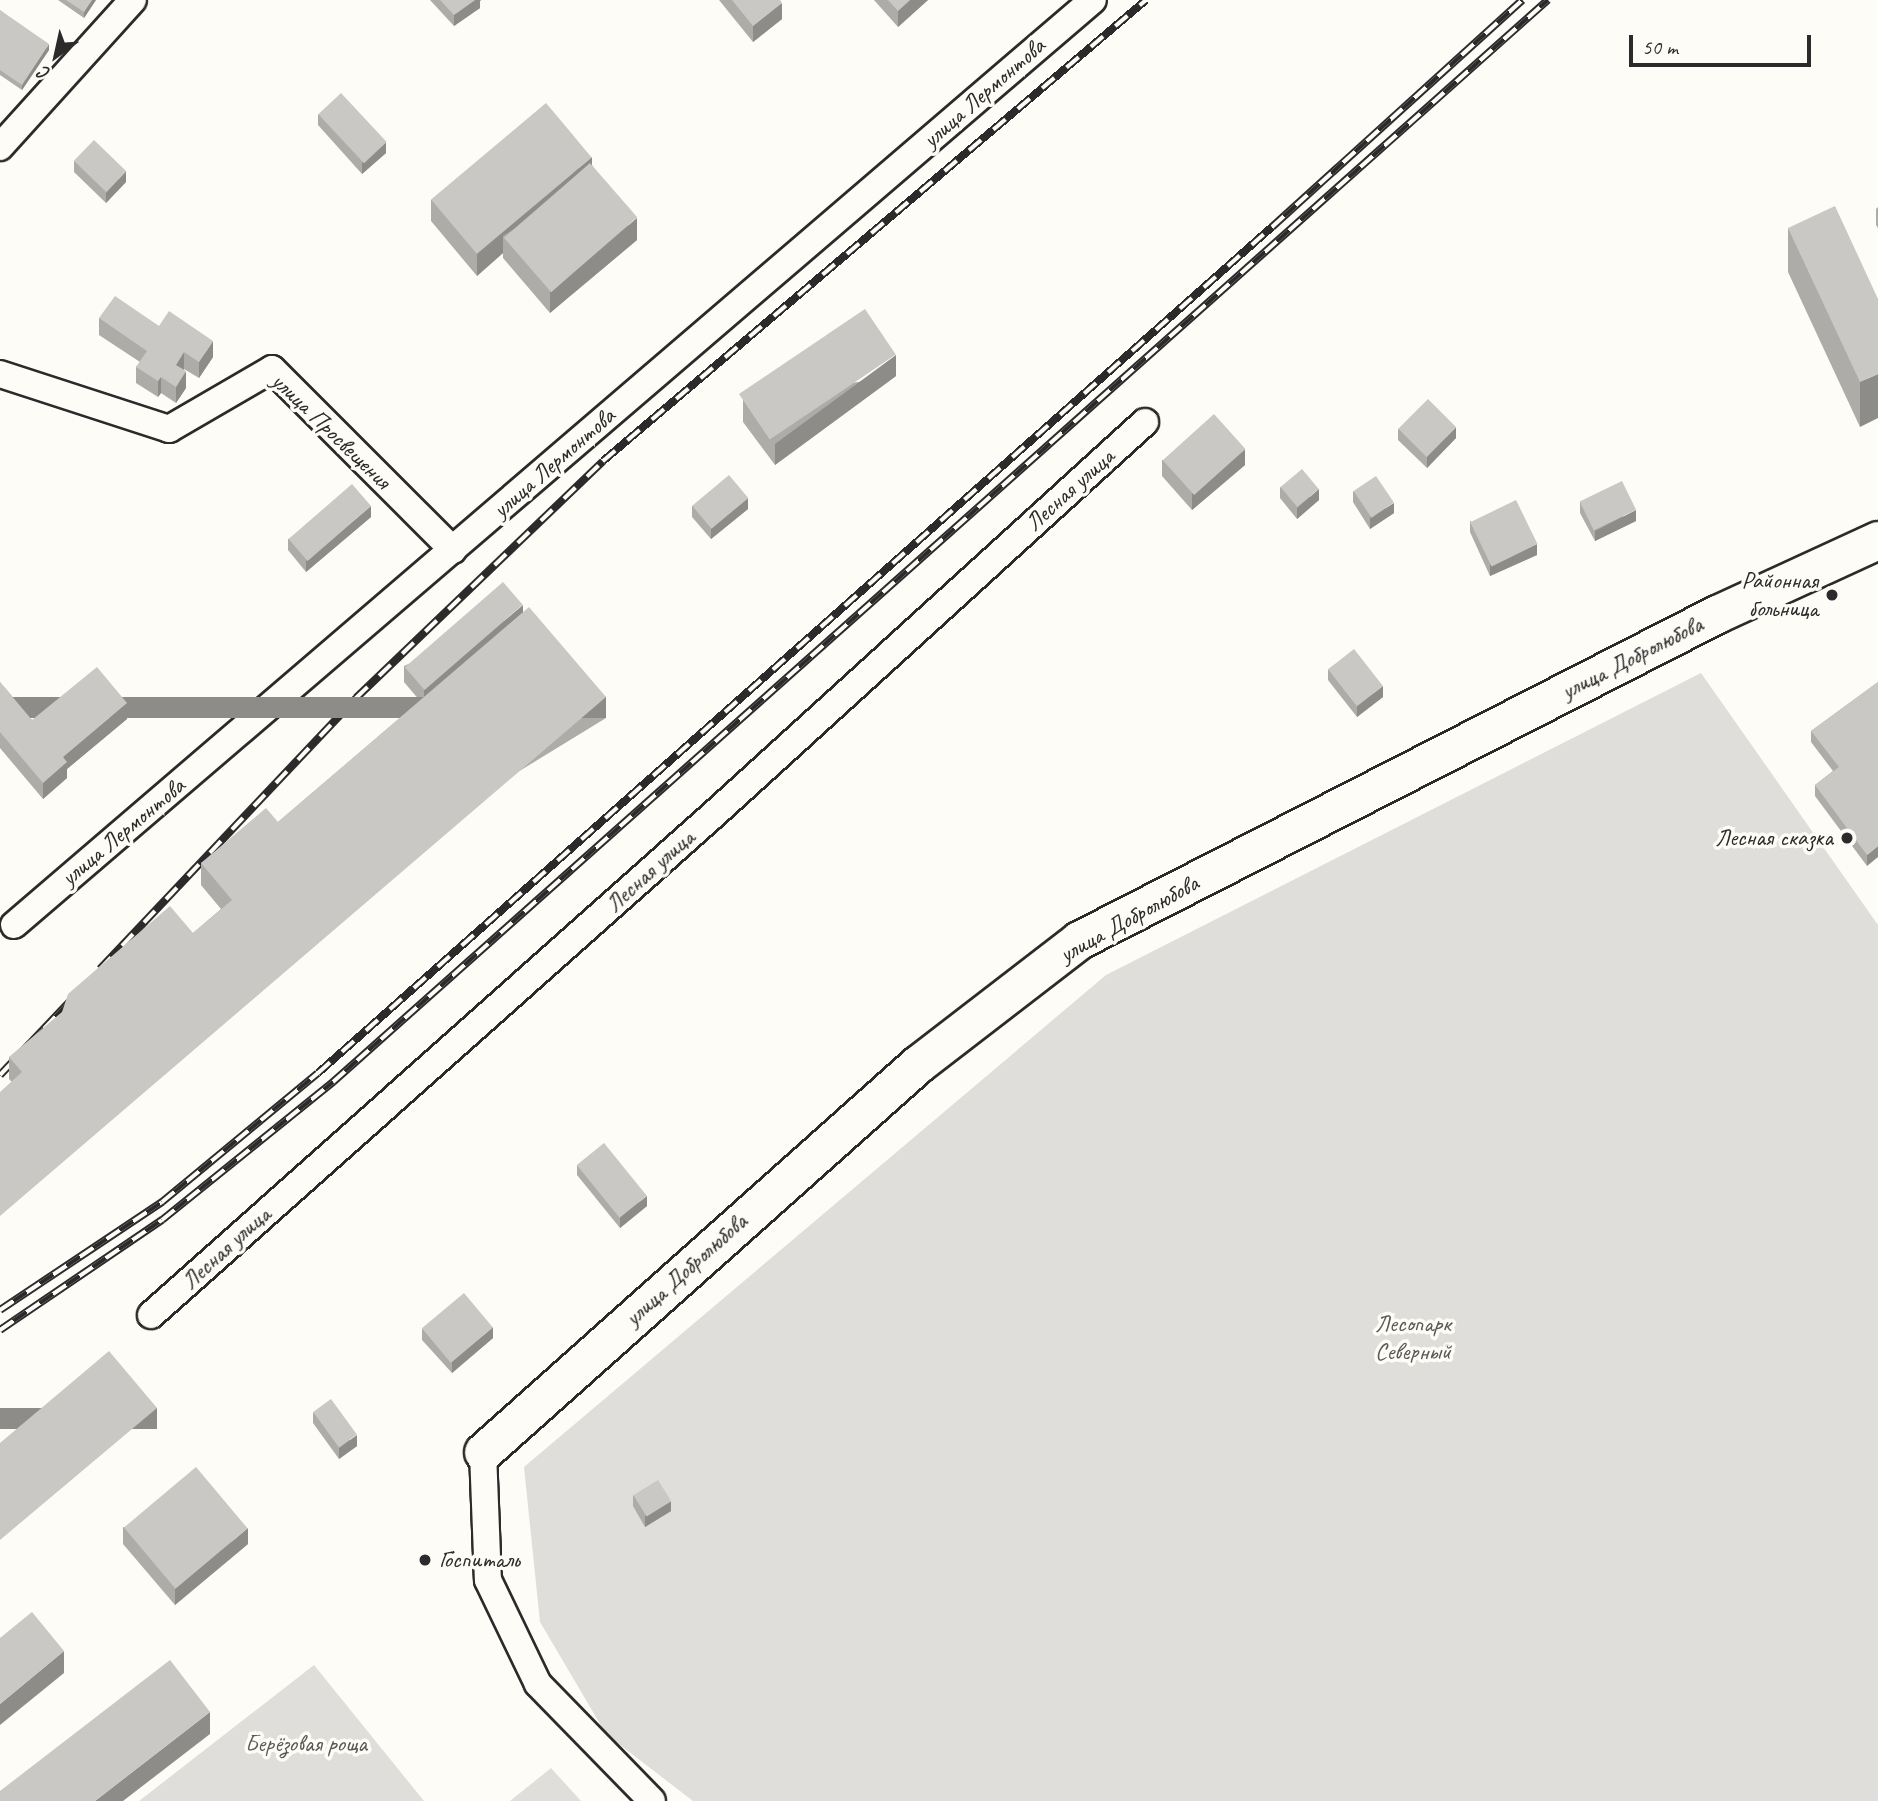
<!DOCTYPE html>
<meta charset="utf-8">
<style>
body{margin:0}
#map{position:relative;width:1878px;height:1801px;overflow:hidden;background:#fdfcf7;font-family:Caveat,sans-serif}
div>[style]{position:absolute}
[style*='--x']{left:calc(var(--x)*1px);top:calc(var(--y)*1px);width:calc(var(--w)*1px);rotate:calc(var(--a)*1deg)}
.green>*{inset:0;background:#dfdeda}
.roads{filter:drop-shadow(2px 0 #2b2b2b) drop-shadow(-2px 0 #2b2b2b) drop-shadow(0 2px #2b2b2b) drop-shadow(0 -2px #2b2b2b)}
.street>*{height:26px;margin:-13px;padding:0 13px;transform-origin:13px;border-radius:13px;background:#fdfcf7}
.secondary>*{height:37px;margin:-18.5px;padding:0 18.5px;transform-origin:18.5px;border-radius:18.5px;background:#fdfcf7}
.rail>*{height:8px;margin-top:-4px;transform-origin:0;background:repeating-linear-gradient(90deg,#fdfcf7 0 16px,#2b2b2b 0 32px);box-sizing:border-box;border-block:2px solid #2b2b2b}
.wall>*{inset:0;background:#adaca9}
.shaded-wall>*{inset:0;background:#8d8c89;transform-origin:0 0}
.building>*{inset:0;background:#c9c8c4;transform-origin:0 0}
.dots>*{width:19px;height:19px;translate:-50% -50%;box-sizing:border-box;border:4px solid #fdfcf7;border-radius:50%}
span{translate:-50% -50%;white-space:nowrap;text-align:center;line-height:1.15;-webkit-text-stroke:7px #fdfcf7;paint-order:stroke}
.street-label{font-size:24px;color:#2b2b2b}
.poi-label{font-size:24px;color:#2b2b2b}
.right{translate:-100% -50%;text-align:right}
.left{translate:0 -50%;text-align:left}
.park-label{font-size:24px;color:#585857}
.north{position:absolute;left:21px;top:21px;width:70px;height:70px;-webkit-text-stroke:5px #fdfcf7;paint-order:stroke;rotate:213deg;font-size:19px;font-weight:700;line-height:28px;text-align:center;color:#2b2b2b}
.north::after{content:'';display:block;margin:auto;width:24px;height:32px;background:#2b2b2b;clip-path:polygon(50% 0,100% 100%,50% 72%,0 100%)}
.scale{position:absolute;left:1629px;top:35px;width:182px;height:32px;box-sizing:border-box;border:4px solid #2b2b2b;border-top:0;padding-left:9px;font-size:21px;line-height:24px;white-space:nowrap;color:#2b2b2b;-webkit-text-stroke:5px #fdfcf7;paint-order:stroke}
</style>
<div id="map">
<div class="green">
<div style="clip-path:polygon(1701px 673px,1878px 925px,1878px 1801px,693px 1801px,606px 1734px,540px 1622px,524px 1467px,1106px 975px)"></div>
<div style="clip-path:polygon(314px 1665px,424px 1801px,139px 1801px)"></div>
<div style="clip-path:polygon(551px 1768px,581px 1801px,510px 1801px)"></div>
</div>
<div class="roads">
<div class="street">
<div style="--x:0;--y:147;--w:198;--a:-47.9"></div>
<div style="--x:0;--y:374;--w:178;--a:18"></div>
<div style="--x:169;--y:429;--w:119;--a:-30.2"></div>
<div style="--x:272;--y:369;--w:256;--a:45"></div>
<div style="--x:14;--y:925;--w:1421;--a:-40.61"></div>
<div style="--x:151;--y:1315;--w:752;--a:-41.66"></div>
<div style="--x:713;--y:815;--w:584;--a:-42.29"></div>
<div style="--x:483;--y:1452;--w:128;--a:87.8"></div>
<div style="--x:488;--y:1580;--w:115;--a:64.3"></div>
<div style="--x:538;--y:1684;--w:163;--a:45.7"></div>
</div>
<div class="secondary">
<div style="--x:483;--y:1452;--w:583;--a:-41.73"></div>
<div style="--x:918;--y:1064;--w:203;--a:-37.6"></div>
<div style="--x:1079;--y:940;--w:716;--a:-27.07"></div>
<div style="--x:1717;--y:614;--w:177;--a:-24.7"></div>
</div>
</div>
<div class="rail">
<div style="--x:100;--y:969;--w:373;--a:-46.6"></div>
<div style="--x:356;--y:698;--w:342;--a:-43.8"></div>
<div style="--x:603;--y:461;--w:712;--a:-40.33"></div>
<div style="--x:0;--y:1075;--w:110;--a:-46.5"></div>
<div style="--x:0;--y:1310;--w:195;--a:-33.7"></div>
<div style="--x:162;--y:1202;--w:202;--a:-39.6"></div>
<div style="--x:318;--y:1073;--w:1275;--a:-41.57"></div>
<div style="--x:1272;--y:227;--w:338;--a:-42.2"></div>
<div style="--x:0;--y:1330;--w:196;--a:-34.2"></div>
<div style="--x:162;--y:1220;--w:220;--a:-38.9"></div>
<div style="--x:333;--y:1082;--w:1627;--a:-41.69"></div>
</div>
<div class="wall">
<div style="clip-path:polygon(58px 0,96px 0,84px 18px)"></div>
<div style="clip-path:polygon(430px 0,481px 0,480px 1px,480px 8px,454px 26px)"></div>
<div style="clip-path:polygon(719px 0,780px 0,782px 19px,753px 42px)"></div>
<div style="clip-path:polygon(874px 0,928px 0,898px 27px)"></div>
<div style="clip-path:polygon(0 10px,49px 50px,22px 90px,0 75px)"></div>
<div style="clip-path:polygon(318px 114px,386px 153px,362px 174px,318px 125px)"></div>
<div style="clip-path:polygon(74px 161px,126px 182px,106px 203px,74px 172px)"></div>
<div style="clip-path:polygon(592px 165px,637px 240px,550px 313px,503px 258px,503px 253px,477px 276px,431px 221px,431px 200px)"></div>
<div style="clip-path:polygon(1878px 207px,1878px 228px,1876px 225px,1876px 209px)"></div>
<div style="clip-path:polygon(1788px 228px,1878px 299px,1860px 427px,1788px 272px)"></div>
<div style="clip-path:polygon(99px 318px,159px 326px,213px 357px,199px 378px,184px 369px,186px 388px,176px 403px,161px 393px,158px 397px,136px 383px,136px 367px,140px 362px,99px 335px)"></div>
<div style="clip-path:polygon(896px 376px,775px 465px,743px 422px,743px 400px)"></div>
<div style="clip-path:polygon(1398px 429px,1456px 438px,1427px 468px,1398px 440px)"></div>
<div style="clip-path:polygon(1162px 460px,1245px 465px,1192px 510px,1162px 476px)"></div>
<div style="clip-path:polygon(1280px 487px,1319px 500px,1297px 519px,1280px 498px)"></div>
<div style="clip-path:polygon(1353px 491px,1394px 513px,1370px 529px,1353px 502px)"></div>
<div style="clip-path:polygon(1580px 502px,1636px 521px,1595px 541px,1580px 513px)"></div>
<div style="clip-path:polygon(692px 506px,748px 509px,711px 539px,692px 517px)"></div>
<div style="clip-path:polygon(371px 517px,306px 572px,288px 550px,288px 539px)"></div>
<div style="clip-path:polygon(1470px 521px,1537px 555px,1490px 576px,1470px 532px)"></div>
<div style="clip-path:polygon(523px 612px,606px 718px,12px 1082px,9px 1079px,9px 1057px,193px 933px,221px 909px,201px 885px,201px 863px,278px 822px,420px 701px,404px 682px,404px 666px)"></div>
<div style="clip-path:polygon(1328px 669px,1383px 697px,1357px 717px,1328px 680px)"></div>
<div style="clip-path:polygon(0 682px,32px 720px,127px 719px,67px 769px,67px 778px,43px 799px,0 748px)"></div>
<div style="clip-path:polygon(1878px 682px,1867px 866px,1815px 796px,1815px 785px,1833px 771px,1811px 742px,1811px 731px)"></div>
<div style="clip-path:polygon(577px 1165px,647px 1206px,620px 1228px,577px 1175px)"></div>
<div style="clip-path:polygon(422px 1329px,493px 1338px,452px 1373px,422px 1340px)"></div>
<div style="clip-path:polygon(313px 1412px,357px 1446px,339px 1459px,313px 1423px)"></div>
<div style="clip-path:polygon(633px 1495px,671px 1511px,645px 1527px,633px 1506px)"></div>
<div style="clip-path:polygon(123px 1527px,248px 1544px,175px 1605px,123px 1544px)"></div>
</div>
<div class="shaded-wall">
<div style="clip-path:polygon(92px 0,96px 0,84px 18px,84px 12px)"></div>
<div style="clip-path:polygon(475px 0,481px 0,480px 1px,480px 8px,454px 26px,454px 15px)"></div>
<div style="clip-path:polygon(910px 0,928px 0,898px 27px,898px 11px)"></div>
<div style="clip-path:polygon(782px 3px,782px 19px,753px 42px,753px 26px)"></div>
<div style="clip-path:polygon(49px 44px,49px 50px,22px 90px,22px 85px)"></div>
<div style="clip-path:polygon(386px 142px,386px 153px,362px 174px,362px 163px)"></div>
<div style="clip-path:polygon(592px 157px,592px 179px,503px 236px,503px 253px,477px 276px,477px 254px)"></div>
<div style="clip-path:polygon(126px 171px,126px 182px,106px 203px,106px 193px)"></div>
<div style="clip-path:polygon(637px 218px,637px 240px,550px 313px,550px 292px)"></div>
<div style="clip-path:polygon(213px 341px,213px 357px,199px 378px,199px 362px)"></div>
<div style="clip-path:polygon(184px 352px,184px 369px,176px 381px,176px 365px)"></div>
<div style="clip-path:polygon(896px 355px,896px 376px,775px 465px,775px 444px)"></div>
<div style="clip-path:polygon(186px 371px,186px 388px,176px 403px,176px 387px)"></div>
<div style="clip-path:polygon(1878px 374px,1878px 418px,1860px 427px,1860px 382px)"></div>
<div style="clip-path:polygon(161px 377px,161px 393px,158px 397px,158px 381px)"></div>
<div style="clip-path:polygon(1456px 427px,1456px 438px,1427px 468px,1427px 457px)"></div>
<div style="clip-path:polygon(1245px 449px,1245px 465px,1192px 510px,1192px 494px)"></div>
<div style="clip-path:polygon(1319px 489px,1319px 500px,1297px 519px,1297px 508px)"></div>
<div style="clip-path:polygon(748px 498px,748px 509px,711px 539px,711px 528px)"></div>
<div style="clip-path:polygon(1394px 503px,1394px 513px,1370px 529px,1370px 518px)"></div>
<div style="clip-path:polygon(371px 506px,371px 517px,306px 572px,306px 561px)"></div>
<div style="clip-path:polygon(1636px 510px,1636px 521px,1595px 541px,1595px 531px)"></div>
<div style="clip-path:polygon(1537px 544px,1537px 555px,1490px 576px,1490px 565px)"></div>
<div style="clip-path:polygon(523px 605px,523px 621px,424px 706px,424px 689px)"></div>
<div style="clip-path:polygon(1383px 686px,1383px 697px,1357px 717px,1357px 706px)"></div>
<div style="left:606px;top:697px;width:21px;height:798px;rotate:90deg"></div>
<div style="clip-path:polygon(127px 703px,127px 719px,67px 769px,67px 778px,43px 799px,43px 783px,63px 757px)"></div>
<div style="clip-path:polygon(1878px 846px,1878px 857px,1867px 866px,1867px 855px)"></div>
<div style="clip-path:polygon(647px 1196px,647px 1206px,620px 1228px,620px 1217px)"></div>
<div style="clip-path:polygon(493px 1327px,493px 1338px,452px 1373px,452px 1362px)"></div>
<div style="left:157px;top:1408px;width:21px;height:205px;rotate:90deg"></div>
<div style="clip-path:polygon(357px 1435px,357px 1446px,339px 1459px,339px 1448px)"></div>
<div style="clip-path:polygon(671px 1501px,671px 1511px,645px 1527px,645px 1516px)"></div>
<div style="clip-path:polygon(248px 1528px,248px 1544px,175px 1605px,175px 1589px)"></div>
<div style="clip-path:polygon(64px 1651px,64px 1673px,0 1725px,0 1704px)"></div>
<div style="clip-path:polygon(210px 1712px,210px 1734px,123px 1801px,95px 1801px)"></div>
</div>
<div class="building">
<div style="clip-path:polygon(66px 0,92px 0,84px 12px)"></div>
<div style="clip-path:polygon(440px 0,475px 0,454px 15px)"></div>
<div style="clip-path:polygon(732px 0,780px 0,782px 3px,753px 26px)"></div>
<div style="clip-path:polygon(888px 0,910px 0,898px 11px)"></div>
<div style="clip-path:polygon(0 10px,49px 44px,22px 85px,0 70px)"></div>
<div style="left:341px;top:93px;width:67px;height:31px;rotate:47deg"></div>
<div style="left:546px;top:103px;width:71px;height:150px;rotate:50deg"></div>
<div style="left:94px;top:140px;width:45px;height:29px;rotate:44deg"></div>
<div style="left:590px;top:163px;width:72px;height:114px;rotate:49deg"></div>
<div style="clip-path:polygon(1835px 206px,1878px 299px,1878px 374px,1860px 382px,1788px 228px)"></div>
<div style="clip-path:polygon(115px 296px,159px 326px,169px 311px,213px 341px,199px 362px,184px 352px,176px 365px,186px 371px,176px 387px,161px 377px,158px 381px,136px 367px,147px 351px,99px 318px)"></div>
<div style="left:865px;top:309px;width:55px;height:152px;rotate:56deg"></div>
<div style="left:1428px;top:399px;width:40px;height:42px;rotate:45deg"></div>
<div style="left:1214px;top:414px;width:47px;height:69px;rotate:48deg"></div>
<div style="left:1302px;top:469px;width:26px;height:28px;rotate:50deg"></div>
<div style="left:729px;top:475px;width:30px;height:48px;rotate:50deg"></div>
<div style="left:1376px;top:476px;width:32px;height:27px;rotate:56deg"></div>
<div style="left:1622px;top:481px;width:32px;height:47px;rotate:64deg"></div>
<div style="left:352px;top:484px;width:29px;height:84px;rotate:49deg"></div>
<div style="left:1516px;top:500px;width:49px;height:51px;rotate:64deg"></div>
<div style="left:503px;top:582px;width:30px;height:130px;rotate:49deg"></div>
<div style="clip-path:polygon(529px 607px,606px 697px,0 1216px,0 1092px,22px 1072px,9px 1057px,62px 1012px,68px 994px,170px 906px,193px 933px,232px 900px,201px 863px,266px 808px,278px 822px)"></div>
<div style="left:1354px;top:649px;width:47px;height:33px;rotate:52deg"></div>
<div style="clip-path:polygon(97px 667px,127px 703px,63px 757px,67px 762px,43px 783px,0 732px,0 682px,32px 720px)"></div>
<div style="clip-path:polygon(1878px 682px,1878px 846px,1867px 855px,1815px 785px,1839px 767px,1811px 731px)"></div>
<div style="left:604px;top:1143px;width:68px;height:35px;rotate:51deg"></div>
<div style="left:464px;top:1293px;width:45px;height:55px;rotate:50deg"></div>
<div style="clip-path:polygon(109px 1351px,157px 1408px,0 1540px,0 1443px)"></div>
<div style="left:331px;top:1399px;width:44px;height:22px;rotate:54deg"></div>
<div style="left:196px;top:1467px;width:80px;height:94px;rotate:50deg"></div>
<div style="left:658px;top:1480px;width:25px;height:29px;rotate:58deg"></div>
<div style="clip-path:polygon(32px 1612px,64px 1651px,0 1704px,0 1638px)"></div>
<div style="clip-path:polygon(170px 1660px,210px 1712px,95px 1801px,0 1801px,0 1791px)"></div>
</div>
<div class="dots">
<div style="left:1832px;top:595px;background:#2b2b2b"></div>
<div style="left:1847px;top:838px;background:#2b2b2b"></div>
<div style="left:425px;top:1560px;background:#2b2b2b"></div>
</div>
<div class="street-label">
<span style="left:984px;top:93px;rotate:-41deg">улица Лермонтова</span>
<span style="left:331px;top:431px;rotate:44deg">улица Просвещения</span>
<span style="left:554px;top:463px;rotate:-41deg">улица Лермонтова</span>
<span style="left:1070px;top:490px;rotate:-42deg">Лесная улица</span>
<span style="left:1632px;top:658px;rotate:-27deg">улица Добролюбова</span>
<span style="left:123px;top:832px;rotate:-40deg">улица Лермонтова</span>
<span style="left:650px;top:871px;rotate:-42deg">Лесная улица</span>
<span style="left:1129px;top:919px;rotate:-29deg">улица Добролюбова</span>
<span style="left:226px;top:1248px;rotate:-42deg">Лесная улица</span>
<span style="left:686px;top:1270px;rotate:-42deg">улица Добролюбова</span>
</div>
<div class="poi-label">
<span class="right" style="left:1818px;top:595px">Районная<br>больница</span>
<span class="right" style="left:1833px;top:838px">Лесная сказка</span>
<span class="left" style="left:439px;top:1560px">Госпиталь</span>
</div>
<div class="park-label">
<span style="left:1413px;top:1338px">Лесопарк<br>Северный</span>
<span style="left:306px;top:1744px">Берёзовая роща</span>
</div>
<div class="north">С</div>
<div class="scale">50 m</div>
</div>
